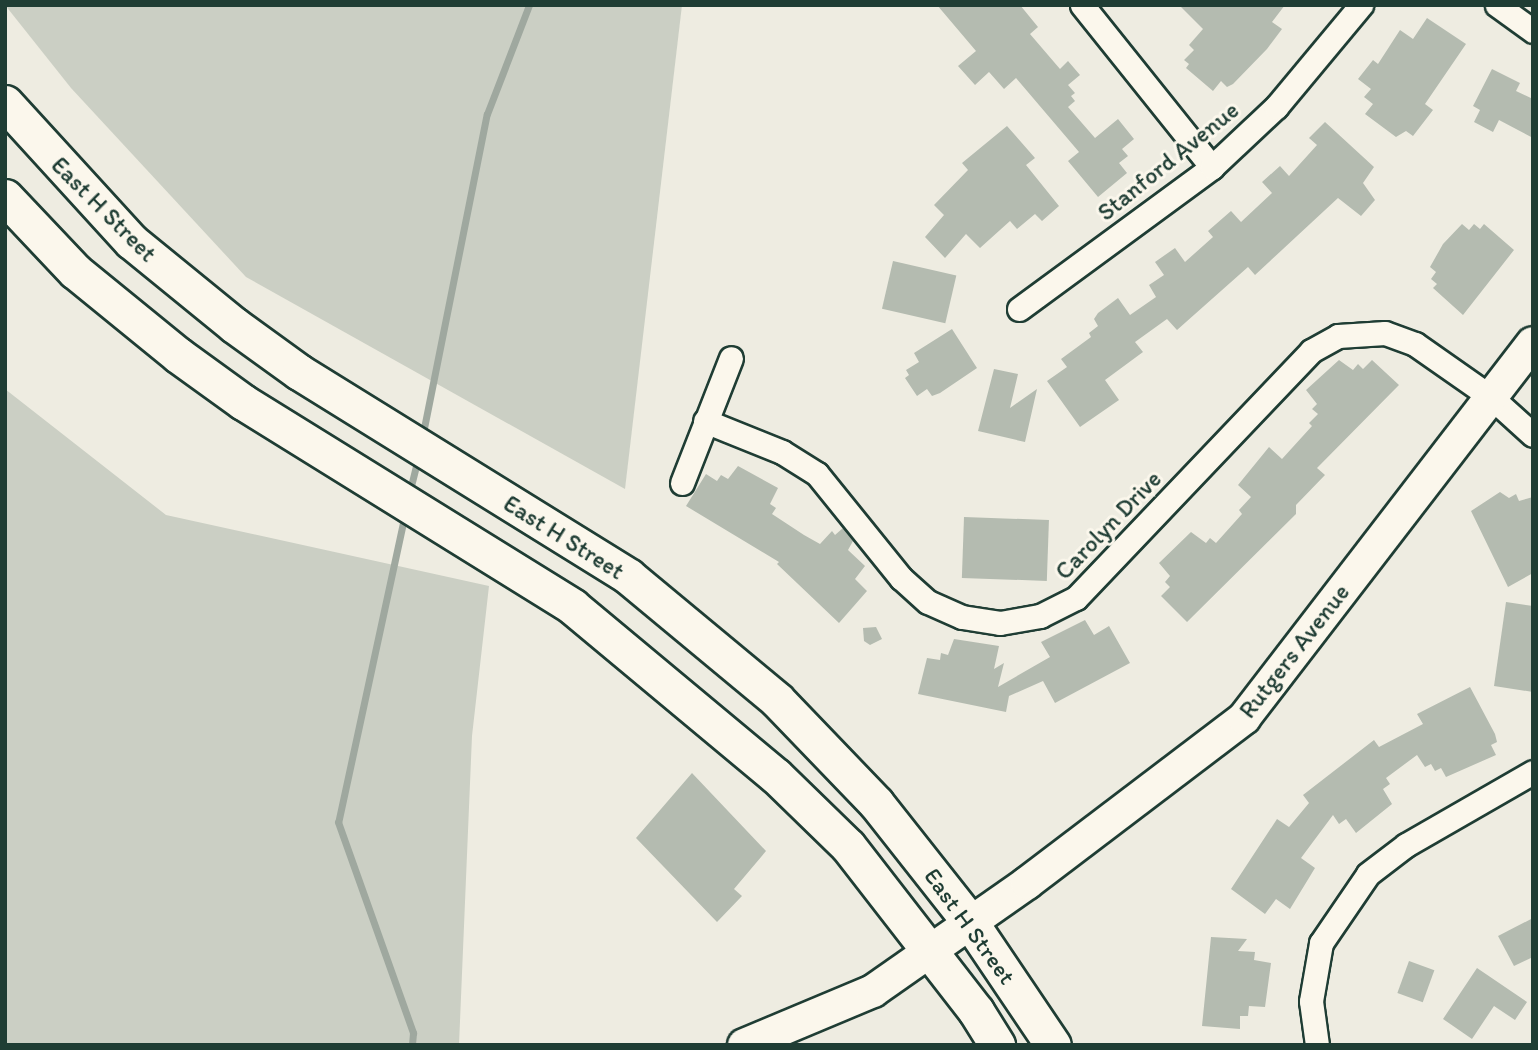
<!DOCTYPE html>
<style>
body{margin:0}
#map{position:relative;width:1538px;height:1050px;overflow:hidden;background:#eeece1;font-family:Itim,sans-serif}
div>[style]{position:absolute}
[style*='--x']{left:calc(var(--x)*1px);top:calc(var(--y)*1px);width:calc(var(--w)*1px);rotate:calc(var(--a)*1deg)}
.green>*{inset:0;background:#cbcfc4}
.stream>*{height:7px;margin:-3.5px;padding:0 3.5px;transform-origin:3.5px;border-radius:3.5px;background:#9fa89f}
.building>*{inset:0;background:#b4bbb0;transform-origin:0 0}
.roads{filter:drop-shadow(2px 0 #1f3d34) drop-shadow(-2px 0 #1f3d34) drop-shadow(0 2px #1f3d34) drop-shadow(0 -2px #1f3d34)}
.street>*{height:23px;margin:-11.5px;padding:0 11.5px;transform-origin:11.5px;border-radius:11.5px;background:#fbf7ec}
.secondary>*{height:32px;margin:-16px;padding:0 16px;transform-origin:16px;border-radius:16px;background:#fbf7ec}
.primary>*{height:35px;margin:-17.5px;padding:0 17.5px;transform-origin:17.5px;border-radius:17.5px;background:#fbf7ec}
span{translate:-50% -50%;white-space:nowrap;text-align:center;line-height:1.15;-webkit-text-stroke:6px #fbf7ec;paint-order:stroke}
.street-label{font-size:24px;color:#1f3d34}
.frame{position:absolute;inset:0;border:7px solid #1f3d34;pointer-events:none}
</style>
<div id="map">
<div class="green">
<div style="clip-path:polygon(5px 5px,682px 5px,625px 489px,246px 277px,71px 88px)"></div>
<div style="clip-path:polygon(5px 389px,166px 515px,489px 586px,472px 736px,459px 1045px,5px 1045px)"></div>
</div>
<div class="stream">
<div style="--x:423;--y:433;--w:325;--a:-78.7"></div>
<div style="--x:487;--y:114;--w:117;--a:-68.9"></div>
<div style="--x:410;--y:490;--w:30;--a:-76"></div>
<div style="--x:404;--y:518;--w:311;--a:102.2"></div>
<div style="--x:338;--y:822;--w:224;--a:70.4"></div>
<div style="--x:413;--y:1033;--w:12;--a:95"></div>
</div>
<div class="building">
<div style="clip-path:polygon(937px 5px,1020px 5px,1038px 27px,1030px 34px,1060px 69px,1068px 61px,1080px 75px,1068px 85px,1075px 93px,1071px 96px,1075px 101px,1068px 107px,1095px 138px,1118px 119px,1134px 139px,1122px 149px,1128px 156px,1119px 163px,1127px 173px,1098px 197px,1068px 161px,1079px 152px,1016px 78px,1004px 89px,989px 72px,975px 85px,958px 66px,976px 51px)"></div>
<div style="clip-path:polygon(1179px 5px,1285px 5px,1272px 22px,1282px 29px,1267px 49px,1233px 84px,1227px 87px,1221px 81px,1213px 91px,1186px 68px,1189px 64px,1184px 60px,1194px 50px,1189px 45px,1203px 29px)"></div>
<div style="clip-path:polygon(1427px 18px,1466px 44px,1425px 104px,1433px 110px,1413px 136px,1406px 131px,1396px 137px,1365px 114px,1373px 104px,1364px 97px,1371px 89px,1358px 79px,1373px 60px,1378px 64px,1400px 30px,1413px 39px)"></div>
<div style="clip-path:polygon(1492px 69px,1520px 83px,1516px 91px,1533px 99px,1533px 138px,1499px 120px,1493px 132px,1474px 122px,1480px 110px,1473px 106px)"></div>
<div style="clip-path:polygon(1325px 122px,1374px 167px,1363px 183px,1375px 200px,1361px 216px,1338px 198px,1255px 275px,1248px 267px,1177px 330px,1167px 319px,1135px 342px,1143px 352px,1105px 380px,1119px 400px,1080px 427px,1047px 381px,1067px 367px,1061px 359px,1091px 337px,1089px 333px,1098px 326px,1094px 319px,1098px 313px,1118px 298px,1130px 315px,1156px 297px,1149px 285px,1164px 275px,1155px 262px,1175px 248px,1185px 262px,1213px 237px,1208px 231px,1231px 211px,1241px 222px,1272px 193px,1262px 182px,1280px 166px,1289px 176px,1317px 145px,1309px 138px)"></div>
<div style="clip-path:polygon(1007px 126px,1035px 158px,1026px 165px,1059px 206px,1042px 221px,1035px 214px,1017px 229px,1010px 221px,980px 248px,966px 234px,945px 258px,925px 237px,944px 215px,934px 205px,968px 170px,962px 163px)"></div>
<div style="clip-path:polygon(1462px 224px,1469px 230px,1474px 224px,1480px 229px,1484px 224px,1514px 250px,1463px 315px,1433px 288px,1437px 284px,1431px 279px,1436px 272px,1430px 267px,1443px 244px)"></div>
<div style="left:893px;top:261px;width:65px;height:49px;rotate:13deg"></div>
<div style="clip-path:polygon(952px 329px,977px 368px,940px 393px,932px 396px,927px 389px,917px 396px,905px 378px,909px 375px,906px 370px,919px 362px,914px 353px)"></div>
<div style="clip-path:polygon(1339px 360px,1353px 370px,1358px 364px,1363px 369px,1372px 360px,1399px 385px,1317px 468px,1325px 475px,1296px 505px,1296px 514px,1187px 622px,1161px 596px,1170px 587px,1165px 582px,1170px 576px,1159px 563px,1191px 532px,1206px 543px,1210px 538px,1216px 543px,1242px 514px,1239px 510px,1251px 497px,1238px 485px,1269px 447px,1282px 459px,1312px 426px,1309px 423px,1318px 414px,1312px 409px,1317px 404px,1306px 390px)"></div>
<div style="clip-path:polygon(994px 369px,1018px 374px,1010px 408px,1037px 389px,1025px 442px,978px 431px)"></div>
<div style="clip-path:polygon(738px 466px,778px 488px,770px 504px,776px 508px,772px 514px,804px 535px,820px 544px,832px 531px,835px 535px,843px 528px,853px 541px,848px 550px,865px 566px,855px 579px,867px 591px,839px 623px,777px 564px,779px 562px,686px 506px,706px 474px,717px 481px,721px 475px,728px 479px)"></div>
<div style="clip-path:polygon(1500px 492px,1509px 498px,1516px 494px,1519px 501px,1533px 497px,1533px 573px,1508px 587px,1471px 511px)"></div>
<div style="left:964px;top:517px;width:85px;height:61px;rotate:2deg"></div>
<div style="clip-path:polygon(1506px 602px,1533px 606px,1533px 692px,1494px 686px)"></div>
<div style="clip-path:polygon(1085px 620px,1094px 635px,1109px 626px,1130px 663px,1055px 703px,1043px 681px,1009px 696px,1006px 712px,918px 694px,927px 658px,940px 660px,941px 653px,948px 655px,954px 639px,999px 646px,994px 669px,1004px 663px,998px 687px,1050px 657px,1041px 642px)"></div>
<div style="clip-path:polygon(876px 627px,882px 639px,870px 645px,864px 641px,863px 628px)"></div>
<div style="clip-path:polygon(1470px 687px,1495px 734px,1497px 742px,1491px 745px,1496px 755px,1446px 777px,1441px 768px,1435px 771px,1431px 764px,1425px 767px,1417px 755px,1386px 778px,1390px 784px,1383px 789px,1392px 804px,1356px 833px,1346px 819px,1339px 824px,1333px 815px,1301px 858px,1315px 868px,1290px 909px,1276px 899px,1265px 914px,1231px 889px,1277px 819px,1289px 827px,1309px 803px,1303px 795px,1374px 740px,1379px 747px,1423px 724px,1417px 714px)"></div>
<div style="clip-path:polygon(692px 773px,766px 851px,734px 889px,742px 896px,717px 922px,636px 838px)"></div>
<div style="clip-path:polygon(1533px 918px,1533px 957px,1514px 966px,1498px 936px)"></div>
<div style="clip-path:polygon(1211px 937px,1247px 939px,1238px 951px,1255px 952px,1254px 960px,1271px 963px,1265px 1007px,1249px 1006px,1248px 1016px,1240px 1016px,1240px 1029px,1202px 1026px)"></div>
<div style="left:1409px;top:961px;width:27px;height:34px;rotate:20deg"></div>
<div style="clip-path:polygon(1477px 968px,1527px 1002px,1515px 1020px,1494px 1006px,1472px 1039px,1443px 1019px)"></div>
</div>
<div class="roads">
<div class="street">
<div style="--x:1082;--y:5;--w:208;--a:51.3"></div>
<div style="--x:1497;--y:5;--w:44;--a:35.8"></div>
<div style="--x:1019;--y:309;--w:240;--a:-36.3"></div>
<div style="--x:1212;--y:167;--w:88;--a:-43.2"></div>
<div style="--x:1276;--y:107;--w:133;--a:-50.2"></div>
<div style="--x:705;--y:421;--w:83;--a:21.9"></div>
<div style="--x:782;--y:452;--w:41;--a:32.2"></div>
<div style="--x:817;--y:474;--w:134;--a:51.1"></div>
<div style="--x:901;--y:578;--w:36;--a:42"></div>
<div style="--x:928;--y:602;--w:37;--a:24"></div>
<div style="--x:962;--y:617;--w:38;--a:9"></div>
<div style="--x:1000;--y:623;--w:41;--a:-9.9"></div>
<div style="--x:1040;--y:616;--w:40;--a:-26.6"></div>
<div style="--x:1076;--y:598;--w:341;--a:-46.4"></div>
<div style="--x:1311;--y:351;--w:31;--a:-29"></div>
<div style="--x:1338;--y:336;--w:47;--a:-3.7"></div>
<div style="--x:1385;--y:333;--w:32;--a:20"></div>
<div style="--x:1415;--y:344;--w:94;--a:35"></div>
<div style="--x:1492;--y:398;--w:55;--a:42.1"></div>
<div style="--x:682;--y:483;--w:134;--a:-68.6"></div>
<div style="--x:1317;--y:1045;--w:44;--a:-97.8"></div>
<div style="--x:1311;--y:1001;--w:59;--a:-80.2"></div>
<div style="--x:1321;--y:943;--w:83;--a:-55.7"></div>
<div style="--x:1368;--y:874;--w:48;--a:-37.3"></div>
<div style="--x:1406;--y:845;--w:146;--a:-29.9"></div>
</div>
<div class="secondary">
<div style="--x:744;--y:1045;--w:140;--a:-22.7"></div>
<div style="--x:873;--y:991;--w:188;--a:-35"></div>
<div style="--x:1027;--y:883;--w:273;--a:-37.2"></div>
<div style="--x:1244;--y:718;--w:473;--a:-52.4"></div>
</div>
<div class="primary">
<div style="--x:5;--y:103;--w:187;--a:47.6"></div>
<div style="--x:131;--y:241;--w:133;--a:39.2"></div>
<div style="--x:234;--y:325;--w:80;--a:35.9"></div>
<div style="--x:299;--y:372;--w:388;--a:31.8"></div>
<div style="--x:629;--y:577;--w:192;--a:39.7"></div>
<div style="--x:777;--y:700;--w:143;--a:46.1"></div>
<div style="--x:876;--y:803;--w:152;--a:51.7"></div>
<div style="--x:970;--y:922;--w:148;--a:56"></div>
<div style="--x:5;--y:197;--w:102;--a:46.6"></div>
<div style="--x:75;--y:271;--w:133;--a:39.2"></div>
<div style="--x:178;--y:355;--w:80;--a:35.9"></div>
<div style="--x:243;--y:402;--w:388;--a:31.8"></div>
<div style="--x:573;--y:607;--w:264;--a:39.8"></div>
<div style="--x:776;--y:776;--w:100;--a:44.2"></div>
<div style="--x:848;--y:846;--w:209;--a:52.2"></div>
<div style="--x:976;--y:1011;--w:40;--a:58"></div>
</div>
</div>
<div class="street-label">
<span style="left:1168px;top:161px;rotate:-39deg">Stanford Avenue</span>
<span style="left:104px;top:209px;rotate:45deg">East H Street</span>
<span style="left:1108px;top:525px;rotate:-46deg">Carolyn Drive</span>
<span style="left:564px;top:537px;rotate:32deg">East H Street</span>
<span style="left:1294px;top:651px;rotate:-52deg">Rutgers Avenue</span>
<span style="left:970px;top:926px;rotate:54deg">East H Street</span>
</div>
<div class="frame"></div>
</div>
